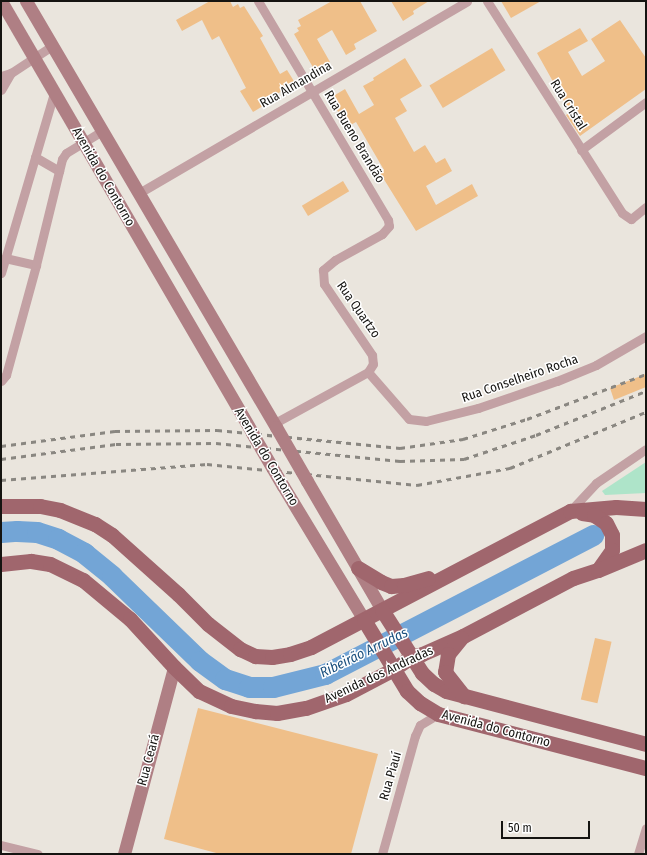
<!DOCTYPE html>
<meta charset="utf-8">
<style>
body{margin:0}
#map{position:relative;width:647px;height:855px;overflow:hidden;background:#eae5dd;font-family:"Fira Sans Condensed",sans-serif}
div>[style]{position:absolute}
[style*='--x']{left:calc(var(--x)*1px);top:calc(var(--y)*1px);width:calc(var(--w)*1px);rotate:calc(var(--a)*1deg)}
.green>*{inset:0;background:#aee4c9}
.river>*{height:21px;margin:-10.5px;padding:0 10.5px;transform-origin:10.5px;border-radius:10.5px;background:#73a5d6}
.building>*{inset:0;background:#efbf89;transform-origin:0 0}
.street>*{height:9px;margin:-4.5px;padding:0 4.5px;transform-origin:4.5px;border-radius:4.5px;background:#c3a1a4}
.secondary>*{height:13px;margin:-6.5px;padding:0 6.5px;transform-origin:6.5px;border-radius:6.5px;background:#af7f84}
.primary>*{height:15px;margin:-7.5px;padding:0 7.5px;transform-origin:7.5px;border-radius:7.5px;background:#a0666d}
.rail>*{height:3px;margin-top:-1.5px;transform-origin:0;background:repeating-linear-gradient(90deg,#8a8781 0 5px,transparent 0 10px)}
.secondary-bridge>*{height:13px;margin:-6.5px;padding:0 6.5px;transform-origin:6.5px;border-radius:6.5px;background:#af7f84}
span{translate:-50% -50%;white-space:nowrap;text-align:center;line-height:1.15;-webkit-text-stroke:3px #fff;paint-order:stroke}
.street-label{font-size:13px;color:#151411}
.water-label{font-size:14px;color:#1c517f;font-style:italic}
.frame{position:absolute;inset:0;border:2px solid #151411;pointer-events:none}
.scale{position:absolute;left:501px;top:821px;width:89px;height:18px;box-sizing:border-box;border:2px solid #151411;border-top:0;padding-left:5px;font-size:12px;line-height:14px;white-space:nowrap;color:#151411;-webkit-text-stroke:3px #fff;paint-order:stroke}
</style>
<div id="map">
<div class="green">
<div style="clip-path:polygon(646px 462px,646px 493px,605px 495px,602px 491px)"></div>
</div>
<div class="river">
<div style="--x:1;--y:532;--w:16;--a:-4"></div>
<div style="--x:17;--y:531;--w:20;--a:3"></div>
<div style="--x:37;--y:532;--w:22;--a:18"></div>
<div style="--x:58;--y:539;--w:30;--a:28"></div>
<div style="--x:84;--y:553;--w:36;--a:39"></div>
<div style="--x:112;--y:576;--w:122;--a:44"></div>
<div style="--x:200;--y:661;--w:31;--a:36"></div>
<div style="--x:225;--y:679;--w:25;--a:18"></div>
<div style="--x:249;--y:687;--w:24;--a:0"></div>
<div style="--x:273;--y:687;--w:54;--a:-14"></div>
<div style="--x:325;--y:674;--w:302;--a:-27.4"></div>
</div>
<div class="building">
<div style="clip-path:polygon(210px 1px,230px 1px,233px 7px,238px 4px,240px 8px,244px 6px,263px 36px,260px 38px,280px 74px,287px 70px,297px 86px,285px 92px,284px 90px,264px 101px,266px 104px,253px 112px,240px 91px,246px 88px,219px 36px,212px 40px,202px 20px,182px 31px,176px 20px)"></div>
<div style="clip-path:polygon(332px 1px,360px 1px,377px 31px,354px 44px,356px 49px,346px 55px,332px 30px,317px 39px,330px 62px,315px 71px,294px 34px,299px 31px,297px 28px,301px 26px,298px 20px)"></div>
<div style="clip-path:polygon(391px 1px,429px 1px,413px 11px,414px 14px,403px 21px)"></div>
<div style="clip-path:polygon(501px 1px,541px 1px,511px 18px)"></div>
<div style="clip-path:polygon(620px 20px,646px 58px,646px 89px,580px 136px,566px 115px,570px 112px,537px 53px,580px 28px,588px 41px,568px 52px,582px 76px,605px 61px,591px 39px)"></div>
<div style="left:492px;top:48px;width:26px;height:73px;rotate:59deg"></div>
<div style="clip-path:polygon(405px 58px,422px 86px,400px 99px,407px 111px,395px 118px,414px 152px,425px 145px,436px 163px,445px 158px,452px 171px,426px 186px,436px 205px,472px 184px,478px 196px,416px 231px,380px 173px,384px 170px,356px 122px,347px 127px,330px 98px,345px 89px,359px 114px,374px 105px,363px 86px,374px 80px,373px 78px)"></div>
<div style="left:343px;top:181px;width:12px;height:48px;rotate:59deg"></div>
<div style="clip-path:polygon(646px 374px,646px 387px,614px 400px,610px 388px)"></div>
<div style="left:595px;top:638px;width:17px;height:63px;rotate:13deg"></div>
<div style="clip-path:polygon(198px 708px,378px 754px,351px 854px,220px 854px,164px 839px)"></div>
</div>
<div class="street">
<div style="--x:258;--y:1;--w:255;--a:59.3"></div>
<div style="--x:388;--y:220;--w:6;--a:81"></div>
<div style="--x:389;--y:226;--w:11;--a:131"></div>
<div style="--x:382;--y:234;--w:54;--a:151"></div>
<div style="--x:335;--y:260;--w:16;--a:140"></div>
<div style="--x:323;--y:270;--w:14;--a:86"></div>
<div style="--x:324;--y:284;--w:86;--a:55.9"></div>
<div style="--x:372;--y:355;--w:9;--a:84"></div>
<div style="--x:373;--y:364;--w:9;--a:122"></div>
<div style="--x:487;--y:1;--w:251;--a:57.5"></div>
<div style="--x:622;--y:213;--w:11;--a:34"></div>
<div style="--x:631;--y:219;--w:19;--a:-39"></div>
<div style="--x:1;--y:76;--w:10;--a:-17"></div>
<div style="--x:11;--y:73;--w:49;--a:-33.4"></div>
<div style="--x:1;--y:90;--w:20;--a:-60"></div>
<div style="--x:581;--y:150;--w:81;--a:-36.4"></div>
<div style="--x:35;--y:157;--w:28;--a:30"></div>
<div style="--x:139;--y:193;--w:380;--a:-30.3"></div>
<div style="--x:5;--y:258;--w:32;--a:13"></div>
<div style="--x:1;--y:273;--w:188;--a:-73.6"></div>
<div style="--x:368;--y:372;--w:62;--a:48.9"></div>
<div style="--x:409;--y:419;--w:17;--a:7"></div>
<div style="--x:426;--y:421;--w:54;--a:-14"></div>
<div style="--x:478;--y:408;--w:83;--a:-18.9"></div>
<div style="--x:557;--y:381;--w:42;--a:-22.3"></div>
<div style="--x:596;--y:365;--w:58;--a:-30.1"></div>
<div style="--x:1;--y:381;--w:8;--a:-50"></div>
<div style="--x:6;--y:375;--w:114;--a:-74.7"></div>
<div style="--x:36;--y:265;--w:109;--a:-76.2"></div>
<div style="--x:62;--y:159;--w:7;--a:-56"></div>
<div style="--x:66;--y:153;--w:42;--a:-31.4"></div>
<div style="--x:273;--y:424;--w:108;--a:-28.7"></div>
<div style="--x:570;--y:511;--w:38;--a:-47"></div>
<div style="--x:596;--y:483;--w:60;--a:-34.2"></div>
<div style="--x:1;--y:845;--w:38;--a:14"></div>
<div style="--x:382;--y:854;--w:123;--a:-74.4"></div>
<div style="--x:415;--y:736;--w:12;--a:-66"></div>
<div style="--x:420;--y:725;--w:21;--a:-31"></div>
<div style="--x:638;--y:854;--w:27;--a:-73"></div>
</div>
<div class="secondary">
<div style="--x:1;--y:1;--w:500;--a:59.8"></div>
<div style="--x:26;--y:1;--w:494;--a:59.6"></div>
<div style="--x:307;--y:481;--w:149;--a:59.8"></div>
<div style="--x:283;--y:486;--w:157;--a:58.8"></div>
<div style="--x:124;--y:854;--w:194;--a:-75"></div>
</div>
<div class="primary">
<div style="--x:1;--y:506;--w:39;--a:0"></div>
<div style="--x:40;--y:506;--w:20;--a:11"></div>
<div style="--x:60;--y:510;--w:38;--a:22"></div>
<div style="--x:95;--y:524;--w:20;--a:33"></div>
<div style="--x:112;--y:535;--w:89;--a:41.8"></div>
<div style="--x:178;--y:594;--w:42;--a:45"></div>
<div style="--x:208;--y:624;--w:41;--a:38"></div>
<div style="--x:240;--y:649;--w:17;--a:25"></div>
<div style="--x:255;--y:656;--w:17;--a:3"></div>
<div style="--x:272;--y:657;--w:18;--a:-9"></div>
<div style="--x:290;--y:654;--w:22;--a:-18"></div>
<div style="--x:311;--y:647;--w:293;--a:-27.7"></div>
<div style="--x:570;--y:511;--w:46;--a:-5"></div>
<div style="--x:616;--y:507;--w:30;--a:4"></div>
<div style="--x:582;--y:513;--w:12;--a:9"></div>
<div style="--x:594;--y:515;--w:14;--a:34"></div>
<div style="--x:606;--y:523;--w:13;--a:63"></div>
<div style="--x:612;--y:535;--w:15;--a:90"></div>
<div style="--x:612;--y:550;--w:24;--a:125"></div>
<div style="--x:1;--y:564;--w:30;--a:-6"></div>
<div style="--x:31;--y:561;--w:19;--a:9"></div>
<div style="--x:50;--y:564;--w:37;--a:26"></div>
<div style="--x:83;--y:580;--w:61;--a:39.7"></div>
<div style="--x:130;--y:619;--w:65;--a:47.5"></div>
<div style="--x:174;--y:667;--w:35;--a:44"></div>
<div style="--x:199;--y:691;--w:35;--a:25"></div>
<div style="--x:231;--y:706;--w:25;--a:12"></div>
<div style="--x:255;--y:711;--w:22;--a:5"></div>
<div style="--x:277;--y:713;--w:29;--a:-10"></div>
<div style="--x:306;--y:708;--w:42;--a:-19.3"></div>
<div style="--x:346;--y:694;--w:52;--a:-27.6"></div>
<div style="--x:392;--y:670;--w:23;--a:-34"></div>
<div style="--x:411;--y:657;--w:11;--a:-15"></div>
<div style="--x:422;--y:654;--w:45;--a:-23.7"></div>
<div style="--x:463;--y:636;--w:124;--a:-27.8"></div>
<div style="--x:573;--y:578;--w:26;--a:-18"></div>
<div style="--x:598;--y:570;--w:52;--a:-22.6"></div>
<div style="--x:358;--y:568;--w:27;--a:31"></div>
<div style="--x:381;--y:582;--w:11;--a:22"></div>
<div style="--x:391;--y:586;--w:13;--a:-4"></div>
<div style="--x:404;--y:585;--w:25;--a:-16"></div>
<div style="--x:382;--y:610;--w:75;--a:57.6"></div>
<div style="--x:422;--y:673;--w:16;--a:43"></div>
<div style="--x:434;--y:684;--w:14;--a:30"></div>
<div style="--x:446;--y:691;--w:207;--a:14.8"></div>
<div style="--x:364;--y:620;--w:83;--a:58.8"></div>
<div style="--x:407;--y:691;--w:18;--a:43"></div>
<div style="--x:420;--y:703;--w:21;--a:31"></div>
<div style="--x:438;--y:714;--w:215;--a:14.6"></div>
<div style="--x:461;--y:638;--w:21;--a:129"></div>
<div style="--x:448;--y:654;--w:18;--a:99"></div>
<div style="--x:445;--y:672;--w:31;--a:52"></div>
</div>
<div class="rail">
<div style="--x:1;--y:446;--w:115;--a:-7.5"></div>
<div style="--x:115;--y:431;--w:102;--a:-0.6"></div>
<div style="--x:217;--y:430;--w:184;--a:5.6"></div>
<div style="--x:400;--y:448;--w:64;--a:-8.1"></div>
<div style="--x:463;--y:439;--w:67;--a:-17.4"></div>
<div style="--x:527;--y:419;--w:127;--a:-20.7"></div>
<div style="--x:1;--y:459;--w:116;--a:-7.4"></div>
<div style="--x:116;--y:444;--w:100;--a:-0.6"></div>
<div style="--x:216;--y:443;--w:185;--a:5.6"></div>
<div style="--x:400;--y:461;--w:64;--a:-1.8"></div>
<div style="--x:464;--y:459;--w:76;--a:-18.4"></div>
<div style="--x:536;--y:435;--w:118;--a:-21.8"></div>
<div style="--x:1;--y:480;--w:207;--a:-4.4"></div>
<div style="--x:207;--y:464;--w:211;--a:5.7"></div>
<div style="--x:417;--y:485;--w:95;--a:-10.4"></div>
<div style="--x:510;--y:468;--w:147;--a:-22.4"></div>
</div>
<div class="secondary-bridge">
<div style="--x:276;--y:427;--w:62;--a:60.1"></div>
<div style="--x:252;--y:433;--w:61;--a:59.7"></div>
</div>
<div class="street-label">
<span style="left:296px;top:85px;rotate:-30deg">Rua Almandina</span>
<span style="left:568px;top:105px;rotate:58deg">Rua Cristal</span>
<span style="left:354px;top:137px;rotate:59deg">Rua Bueno Brandão</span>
<span style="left:103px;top:177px;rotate:60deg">Avenida do Contorno</span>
<span style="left:358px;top:310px;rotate:55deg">Rua Quartzo</span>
<span style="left:520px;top:379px;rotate:-19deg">Rua Conselheiro Rocha</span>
<span style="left:266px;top:457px;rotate:59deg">Avenida do Contorno</span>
<span style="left:379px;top:675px;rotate:-25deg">Avenida dos Andradas</span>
<span style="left:496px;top:729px;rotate:15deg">Avenida do Contorno</span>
<span style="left:149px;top:760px;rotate:-75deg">Rua Ceará</span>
<span style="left:391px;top:776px;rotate:-74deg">Rua Piauí</span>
</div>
<div class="water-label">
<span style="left:364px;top:653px;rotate:-26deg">Ribeirão Arrudas</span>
</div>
<div class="frame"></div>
<div class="scale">50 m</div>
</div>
